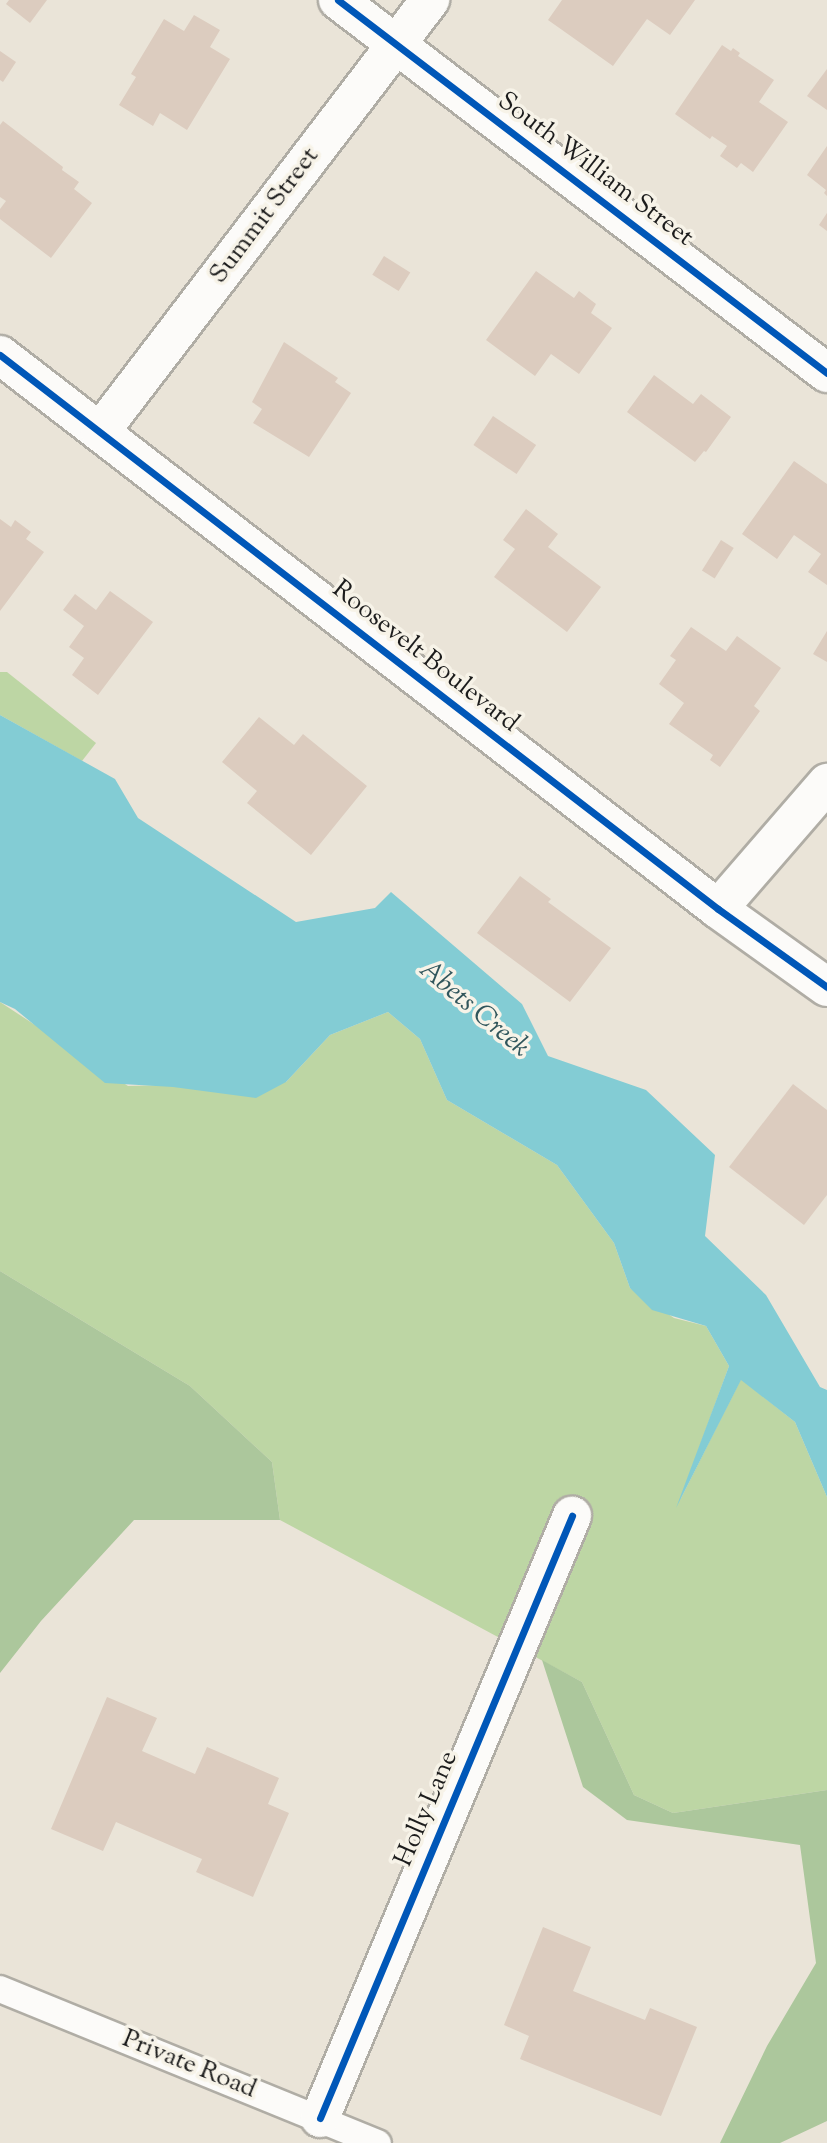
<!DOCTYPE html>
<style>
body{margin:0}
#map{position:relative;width:827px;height:2143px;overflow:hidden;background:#eae4d8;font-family:"Sorts Mill Goudy",serif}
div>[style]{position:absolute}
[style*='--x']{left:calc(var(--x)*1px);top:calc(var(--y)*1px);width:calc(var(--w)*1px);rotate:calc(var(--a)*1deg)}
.green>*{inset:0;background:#bdd6a4}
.forest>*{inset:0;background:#acc79c}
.water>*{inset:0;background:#83ccd4}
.building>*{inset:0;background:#dcccbf;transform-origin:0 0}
.roads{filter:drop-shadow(2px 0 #b0ada5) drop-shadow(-2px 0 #b0ada5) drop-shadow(0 2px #b0ada5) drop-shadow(0 -2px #b0ada5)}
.lane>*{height:26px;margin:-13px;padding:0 13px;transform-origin:13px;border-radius:13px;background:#fcfbf9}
.street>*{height:38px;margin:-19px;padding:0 19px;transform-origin:19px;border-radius:19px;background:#fcfbf9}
.cycleway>*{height:7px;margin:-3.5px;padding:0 3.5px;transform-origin:3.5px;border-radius:3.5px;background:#0057b8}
span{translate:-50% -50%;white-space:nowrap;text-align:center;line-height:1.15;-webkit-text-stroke:7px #f7f3e8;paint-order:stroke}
.street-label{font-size:26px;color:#1c1c1c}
.water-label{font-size:28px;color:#31565c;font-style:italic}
</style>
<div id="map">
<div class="green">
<div style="clip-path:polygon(0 672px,7px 672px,96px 743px,82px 761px,0 715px)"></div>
<div style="clip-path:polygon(0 1002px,128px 1086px,286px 1082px,330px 1035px,388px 1012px,420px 1039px,447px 1100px,557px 1165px,614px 1243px,630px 1288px,674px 1318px,706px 1326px,729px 1366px,680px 1500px,741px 1379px,795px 1422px,827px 1497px,827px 1790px,673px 1813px,634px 1795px,582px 1682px,280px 1520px,272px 1462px,190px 1386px,0 1271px)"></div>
</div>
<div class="forest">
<div style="clip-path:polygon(0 1271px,190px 1386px,272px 1462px,280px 1520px,134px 1520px,41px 1621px,0 1673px)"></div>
<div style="clip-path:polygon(542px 1660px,582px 1682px,634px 1795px,673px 1813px,827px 1790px,827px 2121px,780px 2143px,720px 2143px,767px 2046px,816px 1963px,800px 1845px,627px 1820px,583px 1787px)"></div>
</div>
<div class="water">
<div style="clip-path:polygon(0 715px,115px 779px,138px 818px,296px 922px,375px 908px,391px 892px,522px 1004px,548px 1056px,646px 1090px,715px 1155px,705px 1236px,766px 1295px,820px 1387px,827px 1390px,827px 1497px,795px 1422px,741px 1380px,676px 1508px,729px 1366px,706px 1326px,652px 1310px,630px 1288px,614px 1243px,557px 1165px,447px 1100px,420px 1039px,388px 1012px,330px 1035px,286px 1082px,256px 1098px,173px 1087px,105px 1083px,15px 1009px,0 1002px)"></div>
</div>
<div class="building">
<div style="clip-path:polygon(9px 0,47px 0,30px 23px,6px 4px)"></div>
<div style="clip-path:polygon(562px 0,695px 0,670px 35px,647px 19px,613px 66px,548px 20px)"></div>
<div style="clip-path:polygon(194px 15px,220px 30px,210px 47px,230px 59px,187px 130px,160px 113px,153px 126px,119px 105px,136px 77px,131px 74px,164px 19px,184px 31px)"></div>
<div style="clip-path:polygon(722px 45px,731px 51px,733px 48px,740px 53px,738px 56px,774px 80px,759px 102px,788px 122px,753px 172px,741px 163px,737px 168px,720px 156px,727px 146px,712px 136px,710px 139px,675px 114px)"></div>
<div style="clip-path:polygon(0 51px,16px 62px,3px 82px,0 80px)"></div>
<div style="clip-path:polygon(827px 69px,827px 110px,807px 96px)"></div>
<div style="clip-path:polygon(3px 121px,63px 167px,62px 170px,79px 182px,74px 189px,92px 203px,51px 258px,0 219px,0 209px,6px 201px,0 197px,0 125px)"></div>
<div style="clip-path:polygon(827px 146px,827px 196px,824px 193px,826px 190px,807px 175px)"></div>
<div style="clip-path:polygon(827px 213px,827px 231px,819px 225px)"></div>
<div style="left:384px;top:256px;width:31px;height:22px;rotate:32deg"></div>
<div style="clip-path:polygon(536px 271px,574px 298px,579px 291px,596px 304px,591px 313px,612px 328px,579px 374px,551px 354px,535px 376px,486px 340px)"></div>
<div style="clip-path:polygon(284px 342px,338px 378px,335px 382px,351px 393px,309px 457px,253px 423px,262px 409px,252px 402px)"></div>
<div style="clip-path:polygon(654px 375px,693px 404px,701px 394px,731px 417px,706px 452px,704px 451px,695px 462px,627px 412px)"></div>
<div style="left:493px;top:416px;width:52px;height:35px;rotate:34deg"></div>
<div style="clip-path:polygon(794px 461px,827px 484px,827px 585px,808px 572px,821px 554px,794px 535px,777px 559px,742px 534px)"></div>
<div style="clip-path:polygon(526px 509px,558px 534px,548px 547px,601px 587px,567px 632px,494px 577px,515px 549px,503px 540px)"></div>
<div style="clip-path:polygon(0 519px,11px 527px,15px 520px,31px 532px,26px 539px,44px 552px,0 611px)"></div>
<div style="left:721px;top:540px;width:15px;height:36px;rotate:32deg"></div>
<div style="clip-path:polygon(110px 591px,153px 622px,98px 695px,72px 675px,84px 658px,69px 647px,84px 626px,63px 610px,75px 594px,96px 610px)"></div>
<div style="clip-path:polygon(691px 627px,726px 651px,737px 636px,781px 668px,754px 706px,760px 711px,720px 767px,710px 760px,713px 755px,669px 724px,684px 703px,659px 684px,676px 660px,670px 656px)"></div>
<div style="clip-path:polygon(827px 631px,827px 662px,813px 654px)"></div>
<div style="clip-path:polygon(259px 717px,294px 745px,303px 734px,367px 786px,311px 855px,247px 803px,257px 791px,222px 762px)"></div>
<div style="clip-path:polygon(520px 876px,551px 899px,548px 902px,611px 948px,570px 1002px,477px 933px)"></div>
<div style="clip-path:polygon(793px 1084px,827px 1110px,827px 1195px,804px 1225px,729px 1167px)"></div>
<div style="clip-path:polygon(107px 1697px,157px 1718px,142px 1751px,195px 1774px,207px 1747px,279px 1778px,268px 1804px,289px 1813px,253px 1897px,196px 1872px,202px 1859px,116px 1822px,103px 1851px,51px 1829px)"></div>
<div style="clip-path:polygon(543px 1927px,591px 1947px,573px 1991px,645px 2020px,650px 2008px,697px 2027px,661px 2116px,520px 2059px,529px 2036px,504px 2025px)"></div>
</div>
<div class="roads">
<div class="lane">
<div style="--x:0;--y:1989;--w:408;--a:22.2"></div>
</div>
<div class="street">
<div style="--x:338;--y:0;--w:615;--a:37.34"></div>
<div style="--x:0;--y:355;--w:907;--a:37.65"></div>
<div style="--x:718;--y:909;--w:134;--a:35.6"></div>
<div style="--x:100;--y:432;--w:544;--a:-52.62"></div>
<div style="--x:718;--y:909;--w:167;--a:-49.1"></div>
<div style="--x:320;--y:2118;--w:653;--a:-67.29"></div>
</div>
</div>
<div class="cycleway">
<div style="--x:338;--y:0;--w:615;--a:37.34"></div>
<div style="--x:0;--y:355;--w:907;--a:37.65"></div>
<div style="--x:718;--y:909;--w:134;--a:35.6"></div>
<div style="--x:320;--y:2118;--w:653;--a:-67.29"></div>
</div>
<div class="street-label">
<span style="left:595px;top:170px;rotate:37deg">South William Street</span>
<span style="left:265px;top:216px;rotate:-53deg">Summit Street</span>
<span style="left:425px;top:657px;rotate:38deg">Roosevelt Boulevard</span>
<span style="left:427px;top:1809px;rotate:-67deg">Holly Lane</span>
<span style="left:189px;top:2065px;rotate:22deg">Private Road</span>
</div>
<div class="water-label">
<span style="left:474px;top:1009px;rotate:40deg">Abets Creek</span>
</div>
</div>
